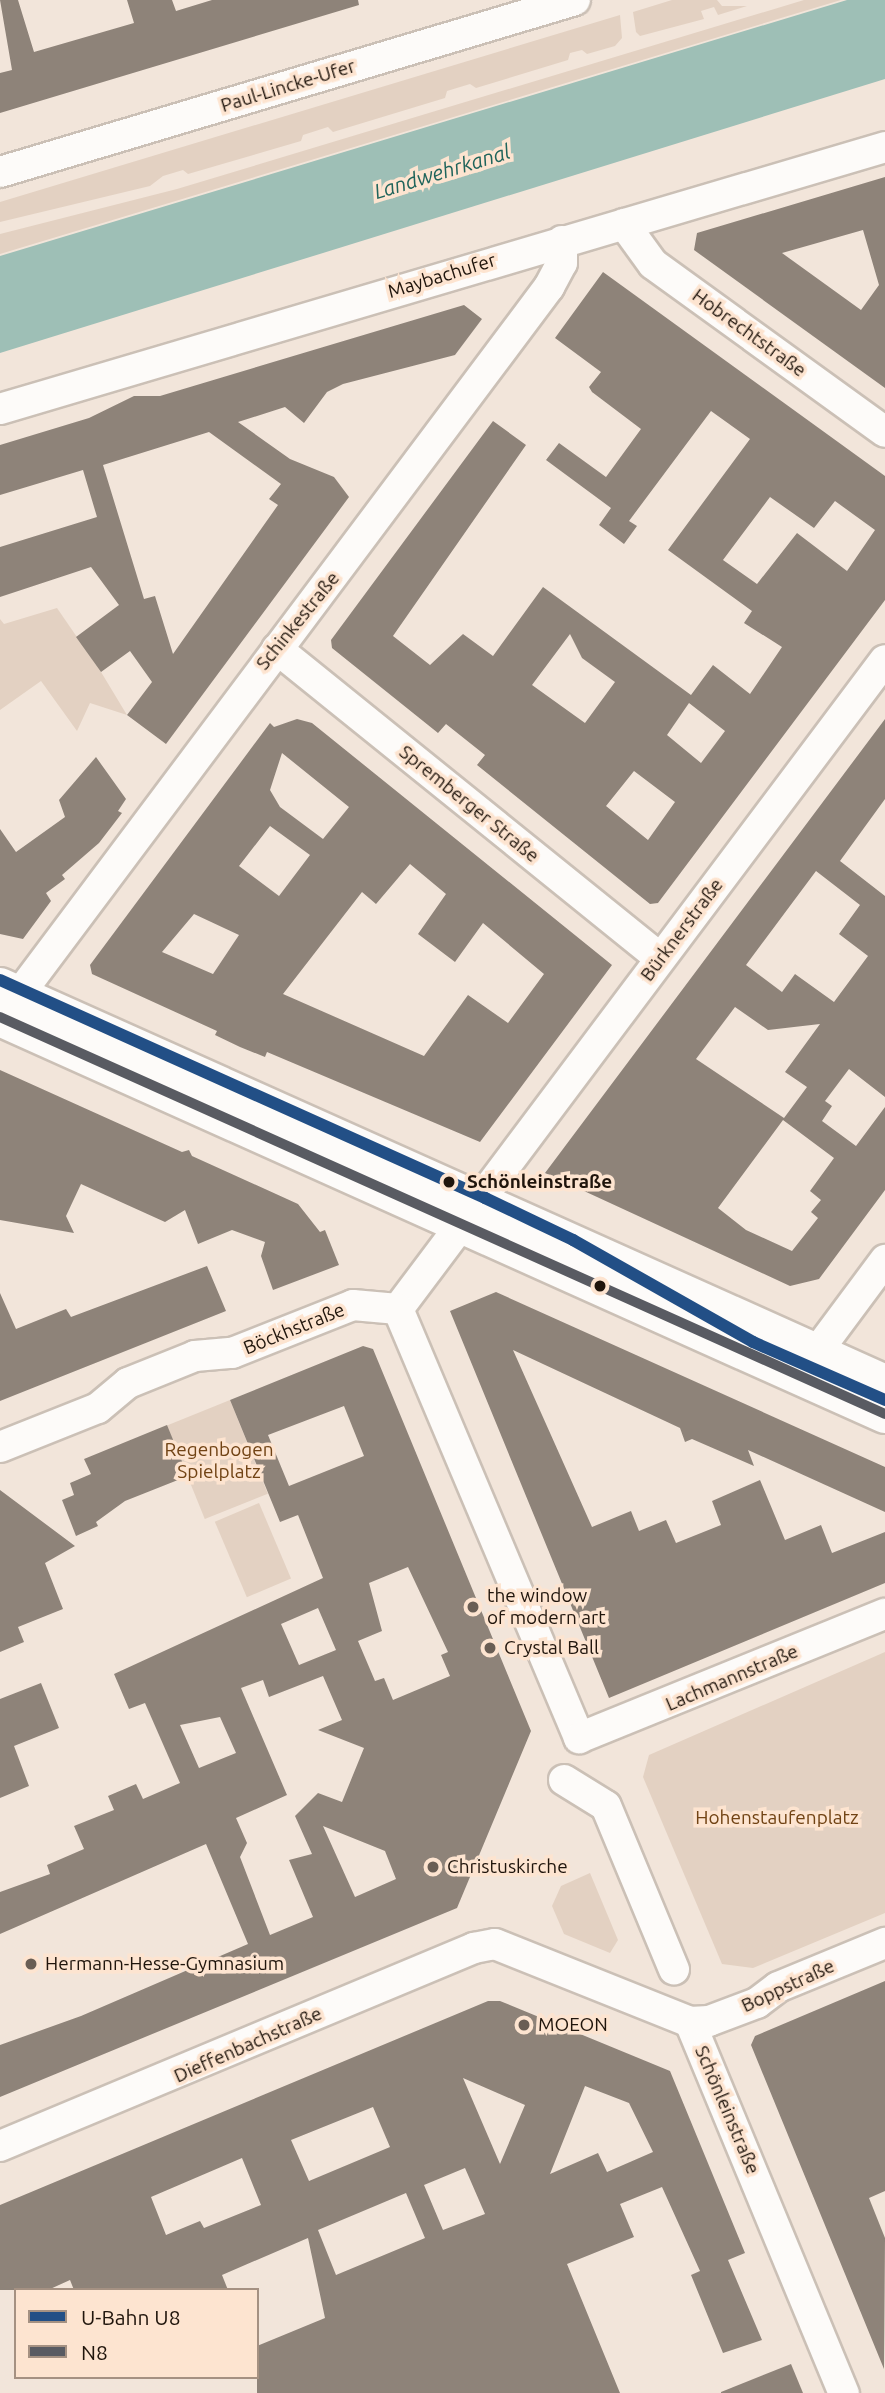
<!DOCTYPE html>
<meta charset="utf-8">
<style>
body{margin:0}
#map{position:relative;width:885px;height:2393px;overflow:hidden;background:#f2e5da;font-family:Ubuntu,sans-serif}
div>[style]{position:absolute}
[style*='--x']{left:calc(var(--x)*1px);top:calc(var(--y)*1px);width:calc(var(--w)*1px);rotate:calc(var(--a)*1deg)}
.green>*{inset:0;background:#e3d1c2;transform-origin:0 0}
.water>*{inset:0;background:#9ebfb6}
.building>*{inset:0;background:#8e8379}
.roads{filter:drop-shadow(2px 0 #cbc0b6) drop-shadow(-2px 0 #cbc0b6) drop-shadow(0 2px #cbc0b6) drop-shadow(0 -2px #cbc0b6)}
.minor>*{height:30px;margin:-15px;padding:0 15px;transform-origin:15px;border-radius:15px;background:#fdfbf9}
.major>*{height:38px;margin:-19px;padding:0 19px;transform-origin:19px;border-radius:19px;background:#fdfbf9}
.bus-1>*{height:10px;margin:-5px;padding:0 5px;transform-origin:5px;border-radius:5px;background:#595b62}
.metro-1>*{height:12px;margin:-6px;padding:0 6px;transform-origin:6px;border-radius:6px;background:#224f86}
.dots>*{width:19px;height:19px;translate:-50% -50%;box-sizing:border-box;border:4px solid #fde4d0;border-radius:50%}
span{translate:-50% -50%;white-space:nowrap;text-align:center;line-height:1.15;-webkit-text-stroke:7px #fde4d0;paint-order:stroke}
.street-label{font-size:19px;color:#20150c}
.stop-label{font-size:19px;color:#20150c;font-weight:700}
.left{translate:0 -50%;text-align:left}
.park-label{font-size:19px;color:#714314}
.poi-label{font-size:19px;color:#20150c}
.water-label{font-size:21px;color:#1f645b;font-style:italic}
.legend{position:absolute;left:14px;top:2288px;width:245px;height:91px;box-sizing:border-box;background:#fde4d0;border:2px solid #a59182;margin:0;padding:9px 12px;list-style:none;font-size:21px;color:#20150c}
.legend li{display:flex;align-items:center;gap:14px;height:35px}
.legend b{width:35px;border:2px solid #a59182}
</style>
<div id="map">
<div class="green">
<div style="clip-path:polygon(672px 0,717px 0,722px 6px,747px 6px,718px 15px,714px 7px,701px 11px,704px 19px,640px 36px,636px 32px,633px 12px)"></div>
<div style="clip-path:polygon(804px 0,841px 0,0 254px,0 234px,177px 189px)"></div>
<div style="clip-path:polygon(620px 15px,622px 38px,615px 46px,587px 54px,582px 50px,570px 53px,568px 60px,476px 88px,470px 84px,447px 91px,445px 98px,333px 132px,328px 127px,303px 135px,301px 141px,188px 174px,183px 170px,163px 176px,150px 186px,0 222px,0 202px)"></div>
<div style="clip-path:polygon(57px 608px,101px 672px,127px 715px,90px 703px,77px 731px,41px 681px,0 710px,0 619px,4px 624px)"></div>
<div style="left:230px;top:1400px;width:101px;height:68px;rotate:68deg"></div>
<div style="left:259px;top:1503px;width:82px;height:48px;rotate:67deg"></div>
<div style="clip-path:polygon(885px 1652px,885px 1913px,753px 1968px,722px 1964px,643px 1777px,649px 1755px)"></div>
<div style="clip-path:polygon(590px 1873px,618px 1940px,610px 1953px,564px 1934px,552px 1906px,561px 1886px)"></div>
</div>
<div class="water">
<div style="clip-path:polygon(847px 0,885px 0,885px 79px,0 353px,0 256px)"></div>
</div>
<div class="building">
<div style="clip-path:polygon(0 0,18px 0,34px 52px,134px 23px,127px 0,172px 0,176px 11px,212px 0,358px 0,359px 5px,0 113px,0 73px,12px 70px)"></div>
<div style="clip-path:polygon(evenodd,885px 177px,885px 388px,694px 250px,697px 233px,885px 177px,863px 230px,879px 285px,861px 310px,782px 253px,863px 230px)"></div>
<div style="clip-path:polygon(evenodd,603px 272px,885px 476px,885px 600px,658px 903px,650px 904px,477px 765px,485px 755px,446px 724px,438px 733px,332px 648px,331px 640px,493px 421px,526px 445px,393px 636px,430px 665px,463px 634px,493px 656px,543px 587px,691px 695px,713px 665px,750px 694px,782px 647px,744px 623px,752px 611px,668px 550px,750px 439px,711px 411px,629px 521px,637px 526px,624px 544px,599px 525px,611px 508px,546px 460px,559px 443px,606px 477px,641px 429px,592px 392px,589px 387px,601px 372px,555px 338px,603px 272px,770px 497px,814px 528px,835px 501px,875px 530px,847px 571px,797px 533px,757px 584px,723px 560px,770px 497px,603px 272px,570px 634px,582px 658px,615px 682px,585px 723px,532px 685px,570px 634px,603px 272px,689px 703px,725px 731px,701px 763px,667px 735px,689px 703px,603px 272px,634px 771px,675px 802px,648px 840px,606px 806px,634px 771px)"></div>
<div style="clip-path:polygon(evenodd,464px 305px,482px 319px,455px 355px,343px 384px,327px 392px,304px 423px,285px 407px,238px 422px,290px 459px,334px 477px,349px 497px,166px 744px,127px 715px,152px 682px,130px 651px,101px 672px,76px 637px,119px 605px,91px 567px,0 597px,0 547px,97px 517px,83px 470px,0 495px,0 445px,89px 418px,134px 396px,160px 396px,464px 305px,209px 432px,281px 484px,269px 499px,278px 505px,173px 654px,155px 596px,144px 599px,103px 465px,209px 432px)"></div>
<div style="clip-path:polygon(evenodd,297px 719px,312px 723px,612px 965px,480px 1142px,267px 1052px,265px 1057px,240px 1047px,215px 1035px,217px 1031px,92px 974px,90px 965px,270px 723px,274px 727px,297px 719px,282px 753px,349px 807px,323px 839px,280px 807px,270px 790px,282px 753px,297px 719px,270px 826px,310px 855px,279px 896px,239px 866px,270px 826px,297px 719px,410px 864px,446px 894px,418px 934px,455px 962px,483px 923px,544px 974px,508px 1023px,468px 995px,424px 1056px,283px 994px,362px 892px,376px 904px,410px 864px,297px 719px,194px 914px,239px 935px,213px 974px,162px 952px,194px 914px)"></div>
<div style="clip-path:polygon(evenodd,885px 719px,885px 799px,840px 861px,885px 896px,885px 1097px,849px 1069px,825px 1101px,832px 1106px,822px 1121px,856px 1146px,885px 1107px,885px 1190px,819px 1279px,790px 1286px,545px 1173px,885px 719px,816px 871px,860px 905px,839px 934px,868px 956px,834px 1002px,795px 974px,782px 992px,746px 965px,816px 871px,885px 719px,735px 1007px,768px 1030px,820px 1024px,785px 1072px,807px 1087px,784px 1118px,696px 1059px,735px 1007px,885px 719px,783px 1120px,834px 1158px,810px 1191px,821px 1200px,811px 1212px,818px 1218px,792px 1251px,746px 1230px,718px 1208px,783px 1120px)"></div>
<div style="clip-path:polygon(96px 757px,126px 799px,118px 811px,122px 813px,99px 843px,62px 875px,65px 879px,46px 893px,51px 901px,23px 939px,0 934px,0 829px,16px 852px,65px 817px,59px 800px)"></div>
<div style="clip-path:polygon(0 1070px,182px 1152px,189px 1150px,192px 1156px,298px 1204px,320px 1232px,325px 1230px,339px 1265px,273px 1290px,261px 1256px,265px 1242px,232px 1230px,198px 1244px,185px 1210px,165px 1222px,81px 1184px,66px 1216px,74px 1233px,0 1220px)"></div>
<div style="clip-path:polygon(207px 1266px,226px 1311px,0 1401px,0 1293px,16px 1329px,66px 1309px,71px 1317px)"></div>
<div style="clip-path:polygon(496px 1292px,885px 1467px,885px 1512px,748px 1450px,754px 1466px,692px 1439px,685px 1442px,680px 1428px,513px 1350px,592px 1527px,631px 1511px,639px 1531px,666px 1520px,676px 1543px,721px 1525px,712px 1501px,760px 1480px,785px 1540px,821px 1525px,832px 1553px,885px 1532px,885px 1583px,609px 1698px,450px 1311px)"></div>
<div style="clip-path:polygon(evenodd,363px 1346px,373px 1349px,531px 1731px,457px 1908px,0 2097px,0 2045px,81px 2016px,248px 1944px,206px 1844px,0 1934px,0 1892px,50px 1874px,47px 1865px,84px 1849px,74px 1826px,114px 1810px,108px 1796px,136px 1784px,143px 1799px,180px 1783px,145px 1703px,129px 1709px,114px 1674px,323px 1578px,298px 1515px,280px 1522px,230px 1400px,363px 1346px,344px 1406px,364px 1456px,289px 1486px,268px 1435px,344px 1406px,363px 1346px,408px 1567px,448px 1652px,441px 1655px,450px 1676px,393px 1700px,384px 1678px,375px 1681px,358px 1641px,382px 1631px,369px 1583px,408px 1567px,363px 1346px,318px 1608px,336px 1650px,299px 1665px,281px 1624px,318px 1608px,363px 1346px,323px 1676px,342px 1720px,318px 1730px,364px 1748px,342px 1802px,318px 1793px,295px 1816px,312px 1854px,289px 1860px,313px 1917px,270px 1935px,240px 1857px,247px 1843px,236px 1818px,287px 1795px,241px 1688px,263px 1680px,269px 1697px,323px 1676px,363px 1346px,220px 1717px,236px 1753px,199px 1768px,180px 1725px,220px 1717px,363px 1346px,323px 1826px,385px 1851px,396px 1879px,355px 1897px,323px 1826px)"></div>
<div style="clip-path:polygon(167px 1425px,188px 1476px,125px 1501px,96px 1522px,98px 1526px,76px 1536px,62px 1500px,74px 1495px,70px 1483px,91px 1474px,84px 1459px)"></div>
<div style="clip-path:polygon(0 1490px,75px 1546px,45px 1563px,63px 1609px,18px 1627px,24px 1642px,0 1652px)"></div>
<div style="clip-path:polygon(41px 1683px,59px 1728px,14px 1746px,29px 1786px,0 1798px,0 1699px)"></div>
<div style="clip-path:polygon(885px 1981px,885px 2191px,869px 2198px,885px 2238px,884px 2369px,751px 2045px,755px 2036px)"></div>
<div style="clip-path:polygon(evenodd,488px 2001px,500px 2001px,670px 2071px,745px 2253px,728px 2260px,762px 2340px,723px 2353px,691px 2275px,700px 2271px,662px 2187px,620px 2204px,634px 2237px,567px 2264px,620px 2393px,257px 2393px,257px 2346px,325px 2318px,308px 2238px,222px 2275px,228px 2290px,74px 2290px,70px 2280px,48px 2290px,0 2290px,0 2205px,488px 2001px,463px 2078px,525px 2105px,500px 2164px,463px 2078px,488px 2001px,585px 2086px,629px 2103px,653px 2152px,607px 2172px,598px 2153px,550px 2174px,585px 2086px,488px 2001px,373px 2107px,390px 2147px,309px 2181px,291px 2140px,373px 2107px,488px 2001px,242px 2158px,261px 2205px,204px 2228px,200px 2221px,166px 2235px,151px 2197px,242px 2158px,488px 2001px,465px 2168px,485px 2214px,443px 2230px,424px 2185px,465px 2168px,488px 2001px,406px 2193px,425px 2238px,336px 2275px,318px 2230px,406px 2193px)"></div>
<div style="clip-path:polygon(791px 2364px,803px 2393px,721px 2393px,721px 2392px)"></div>
</div>
<div class="roads">
<div class="minor">
<div style="--x:0;--y:172;--w:600;--a:-16.65"></div>
<div style="--x:624;--y:224;--w:49;--a:54.1"></div>
<div style="--x:653;--y:264;--w:286;--a:35.9"></div>
<div style="--x:0;--y:409;--w:923;--a:-16.49"></div>
<div style="--x:277;--y:649;--w:492;--a:38.9"></div>
<div style="--x:18;--y:996;--w:886;--a:-53.17"></div>
<div style="--x:549;--y:287;--w:27;--a:-62"></div>
<div style="--x:562;--y:263;--w:22;--a:-90"></div>
<div style="--x:398;--y:1309;--w:811;--a:-53.12"></div>
<div style="--x:398;--y:1309;--w:466;--a:67.1"></div>
<div style="--x:579;--y:1738;--w:330;--a:-22.1"></div>
<div style="--x:816;--y:1353;--w:116;--a:-53.4"></div>
<div style="--x:0;--y:1447;--w:105;--a:-21.7"></div>
<div style="--x:98;--y:1408;--w:39;--a:-40"></div>
<div style="--x:128;--y:1383;--w:72;--a:-21.9"></div>
<div style="--x:195;--y:1356;--w:37;--a:-5"></div>
<div style="--x:232;--y:1353;--w:130;--a:-21.6"></div>
<div style="--x:353;--y:1305;--w:45;--a:5.1"></div>
<div style="--x:564;--y:1780;--w:49;--a:31.8"></div>
<div style="--x:606;--y:1806;--w:177;--a:67.4"></div>
<div style="--x:690;--y:2022;--w:402;--a:67.5"></div>
<div style="--x:0;--y:2146;--w:514;--a:-22.67"></div>
<div style="--x:474;--y:1948;--w:21;--a:-11"></div>
<div style="--x:495;--y:1944;--w:210;--a:21.8"></div>
<div style="--x:690;--y:2022;--w:19;--a:-3"></div>
<div style="--x:709;--y:2021;--w:51;--a:-20.6"></div>
<div style="--x:757;--y:2003;--w:26;--a:-37"></div>
<div style="--x:778;--y:1987;--w:116;--a:-22.4"></div>
</div>
<div class="major">
<div style="--x:0;--y:987;--w:970;--a:24.16"></div>
<div style="--x:0;--y:1017;--w:970;--a:24.16"></div>
</div>
</div>
<div class="bus-1">
<div style="--x:0;--y:1017;--w:970;--a:24.16"></div>
</div>
<div class="metro-1">
<div style="--x:0;--y:980;--w:532;--a:24.2"></div>
<div style="--x:485;--y:1198;--w:98;--a:25.5"></div>
<div style="--x:573;--y:1240;--w:207;--a:29.5"></div>
<div style="--x:753;--y:1342;--w:144;--a:23.7"></div>
</div>
<div class="dots">
<div style="left:449px;top:1182px;background:#20150c"></div>
<div style="left:600px;top:1286px;background:#20150c"></div>
<div style="left:473px;top:1607px;background:#6a5e54"></div>
<div style="left:490px;top:1648px;background:#6a5e54"></div>
<div style="left:433px;top:1867px;background:#6a5e54"></div>
<div style="left:31px;top:1964px;background:#6a5e54"></div>
<div style="left:524px;top:2025px;background:#6a5e54"></div>
</div>
<div class="street-label">
<span style="left:288px;top:86px;rotate:-17deg">Paul-Lincke-Ufer</span>
<span style="left:442px;top:276px;rotate:-17deg">Maybachufer</span>
<span style="left:749px;top:333px;rotate:36deg">Hobrechtstraße</span>
<span style="left:298px;top:621px;rotate:-51deg">Schinkestraße</span>
<span style="left:469px;top:804px;rotate:39deg">Spremberger Straße</span>
<span style="left:682px;top:930px;rotate:-53deg">Bürknerstraße</span>
<span style="left:294px;top:1329px;rotate:-22deg">Böckhstraße</span>
<span style="left:732px;top:1678px;rotate:-23deg">Lachmannstraße</span>
<span style="left:788px;top:1986px;rotate:-25deg">Boppstraße</span>
<span style="left:248px;top:2045px;rotate:-24deg">Dieffenbachstraße</span>
<span style="left:727px;top:2110px;rotate:67deg">Schönleinstraße</span>
</div>
<div class="stop-label">
<span class="left" style="left:467px;top:1182px">Schönleinstraße</span>
</div>
<div class="park-label">
<span style="left:219px;top:1461px">Regenbogen<br>Spielplatz</span>
<span style="left:777px;top:1818px">Hohenstaufenplatz</span>
</div>
<div class="poi-label">
<span class="left" style="left:487px;top:1607px">the window<br>of modern art</span>
<span class="left" style="left:504px;top:1648px">Crystal Ball</span>
<span class="left" style="left:447px;top:1867px">Christuskirche</span>
<span class="left" style="left:45px;top:1964px">Hermann-Hesse-Gymnasium</span>
<span class="left" style="left:538px;top:2025px">MOEON</span>
</div>
<div class="water-label">
<span style="left:442px;top:171px;rotate:-17deg">Landwehrkanal</span>
</div>
<ul class="legend">
<li><b style="height:9px;background:#224f86"></b>U-Bahn U8</li>
<li><b style="height:9px;background:#595b62"></b>N8</li>
</ul>
</div>
